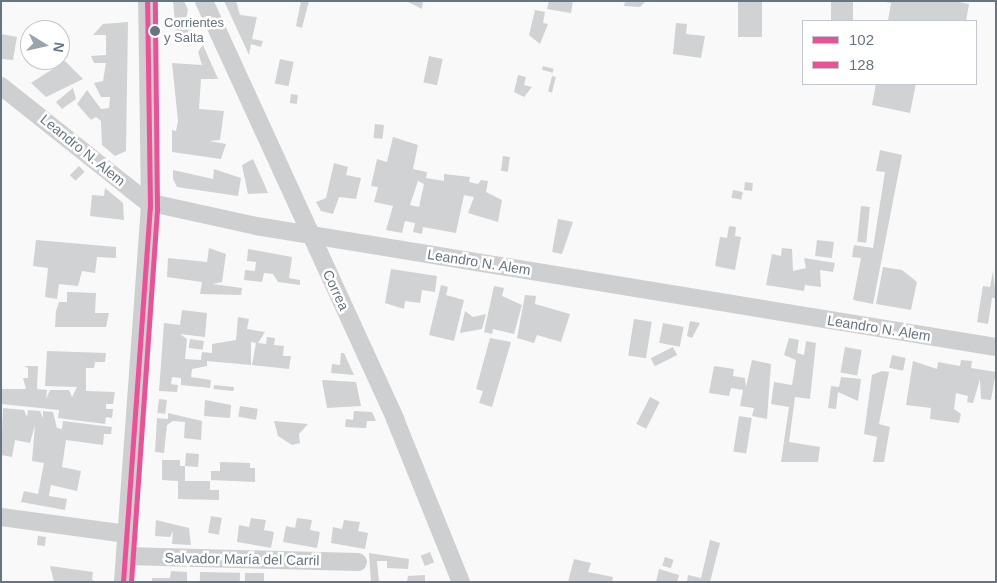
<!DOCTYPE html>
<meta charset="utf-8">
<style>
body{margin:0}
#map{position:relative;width:997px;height:583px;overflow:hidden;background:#f9f9f9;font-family:Arial,sans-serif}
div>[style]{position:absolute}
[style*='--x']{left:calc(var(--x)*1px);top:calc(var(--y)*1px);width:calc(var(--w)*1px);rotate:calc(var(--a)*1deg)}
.building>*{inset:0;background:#d0d2d3;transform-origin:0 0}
.street>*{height:18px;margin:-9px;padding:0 9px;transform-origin:9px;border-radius:9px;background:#cecfd0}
.bus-1>*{height:5px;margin:-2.5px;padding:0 2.5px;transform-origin:2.5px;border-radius:2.5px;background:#e95297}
.bus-2>*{height:5px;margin:-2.5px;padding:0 2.5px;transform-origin:2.5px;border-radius:2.5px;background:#e95297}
.dots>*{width:14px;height:14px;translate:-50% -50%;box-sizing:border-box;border:2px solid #fff;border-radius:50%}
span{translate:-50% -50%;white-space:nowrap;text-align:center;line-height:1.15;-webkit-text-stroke:5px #fff;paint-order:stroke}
.bus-label{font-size:13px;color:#657683}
.left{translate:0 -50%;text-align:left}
.street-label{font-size:14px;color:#657683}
.frame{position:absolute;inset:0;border:2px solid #657683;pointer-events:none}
.legend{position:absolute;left:802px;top:20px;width:175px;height:65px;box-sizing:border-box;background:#fff;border:1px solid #c1c8cd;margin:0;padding:6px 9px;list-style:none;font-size:15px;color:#657683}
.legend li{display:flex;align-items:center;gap:10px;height:25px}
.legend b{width:25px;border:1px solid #c1c8cd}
.north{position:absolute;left:20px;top:20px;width:50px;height:50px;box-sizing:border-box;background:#fff;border:1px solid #c1c8cd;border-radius:50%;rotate:99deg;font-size:14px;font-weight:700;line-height:20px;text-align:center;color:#657683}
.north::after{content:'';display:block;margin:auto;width:18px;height:22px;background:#99a4ac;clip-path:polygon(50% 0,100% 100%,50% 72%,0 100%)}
</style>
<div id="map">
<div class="building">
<div style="clip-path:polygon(173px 1px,184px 1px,188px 10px,185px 24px,192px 24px,191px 44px,177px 44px)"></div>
<div style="clip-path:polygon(224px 1px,236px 1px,240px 15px,257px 17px,252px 39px,263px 41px,261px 47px,251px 44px,249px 55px)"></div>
<div style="clip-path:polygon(301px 1px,309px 1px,302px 28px,296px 26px)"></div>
<div style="clip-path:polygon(406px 1px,423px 1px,422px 9px)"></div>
<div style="clip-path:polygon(549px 1px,573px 1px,571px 13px,547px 9px)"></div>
<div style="clip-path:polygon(625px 1px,646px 1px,640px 7px,624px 6px)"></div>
<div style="left:738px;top:1px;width:24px;height:36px"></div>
<div style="left:831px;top:1px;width:22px;height:20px"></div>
<div style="clip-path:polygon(955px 1px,969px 4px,966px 21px,888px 21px,891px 3px,885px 2px)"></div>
<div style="clip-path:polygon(535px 10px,545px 12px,543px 23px,548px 24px,540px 44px,529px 35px)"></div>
<div style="clip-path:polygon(128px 22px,126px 151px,115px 156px,102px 145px,101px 121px,96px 117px,91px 120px,77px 104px,87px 90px,101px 109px,109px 108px,110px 97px,101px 97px,94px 83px,103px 81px,106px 63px,94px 63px,91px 56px,106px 55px,106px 35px,93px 35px,103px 24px)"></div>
<div style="clip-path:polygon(676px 23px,687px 24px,686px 34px,705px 36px,701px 58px,673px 54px)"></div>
<div style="clip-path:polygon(1px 34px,17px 37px,13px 60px,1px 59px)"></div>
<div style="clip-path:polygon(203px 45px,218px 79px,201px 79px,199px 109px,224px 111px,220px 140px,209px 141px,226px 144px,221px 159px,172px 152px,172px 130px,176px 131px,178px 121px,172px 63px,202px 65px,198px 52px)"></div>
<div style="left:429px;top:56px;width:14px;height:27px;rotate:12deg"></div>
<div style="left:280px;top:59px;width:14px;height:25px;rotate:12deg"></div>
<div style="clip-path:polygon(65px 61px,83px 79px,46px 97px,31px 83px)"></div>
<div style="left:543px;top:66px;width:11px;height:4px;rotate:15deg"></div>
<div style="clip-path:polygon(518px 75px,526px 77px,524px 85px,532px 87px,524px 97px,514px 92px)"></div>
<div style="left:552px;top:76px;width:4px;height:16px;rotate:14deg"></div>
<div style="clip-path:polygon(876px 84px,916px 84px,910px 113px,872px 105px)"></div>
<div style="clip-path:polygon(73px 88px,76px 99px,62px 109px,56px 102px)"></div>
<div style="left:291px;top:94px;width:7px;height:9px;rotate:8deg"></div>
<div style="left:375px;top:124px;width:9px;height:14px;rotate:6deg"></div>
<div style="clip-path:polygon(evenodd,393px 137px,418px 145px,413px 169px,427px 172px,426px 178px,444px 181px,444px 174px,470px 177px,469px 182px,478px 184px,481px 180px,488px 181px,486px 192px,502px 200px,498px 222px,468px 213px,474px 197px,464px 195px,456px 233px,423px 227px,422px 234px,413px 232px,415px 223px,405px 221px,402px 233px,386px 230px,393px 206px,374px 202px,378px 187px,371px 186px,377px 159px,387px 162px,393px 137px,418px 181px,424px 184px,419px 207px,410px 205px,418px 181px)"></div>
<div style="clip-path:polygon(880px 150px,902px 155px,873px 304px,853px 300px,861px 258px,852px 257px,854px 245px,873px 248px,885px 172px,876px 171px)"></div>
<div style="left:503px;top:156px;width:7px;height:15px;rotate:8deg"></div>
<div style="clip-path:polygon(253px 159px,262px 179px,268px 193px,248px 194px,242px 165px)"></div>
<div style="clip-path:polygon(334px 163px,348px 167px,346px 175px,361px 178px,356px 199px,339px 197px,333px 214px,321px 211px,316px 202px,326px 198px)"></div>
<div style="left:79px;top:166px;width:8px;height:13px;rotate:45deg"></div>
<div style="clip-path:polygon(214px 169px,241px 178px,238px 196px,177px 187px,173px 179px,173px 170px,213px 179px)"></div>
<div style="left:745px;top:182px;width:8px;height:8px;rotate:7deg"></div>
<div style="clip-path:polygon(105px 188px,123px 203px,124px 220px,90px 216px,92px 195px,104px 196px)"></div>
<div style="left:733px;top:190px;width:10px;height:8px;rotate:11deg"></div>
<div style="left:861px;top:206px;width:9px;height:36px;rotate:6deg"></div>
<div style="clip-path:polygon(558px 219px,573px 222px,562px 254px,552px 252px)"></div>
<div style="clip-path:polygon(729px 226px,736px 227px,735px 236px,741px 237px,735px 270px,715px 266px,720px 237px,727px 238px)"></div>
<div style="clip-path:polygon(36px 240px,116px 247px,116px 258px,97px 257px,95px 273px,82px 271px,78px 286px,59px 284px,57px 299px,45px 297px,48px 268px,33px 266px)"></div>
<div style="left:817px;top:240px;width:17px;height:16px;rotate:7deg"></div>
<div style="clip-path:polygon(209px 248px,226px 254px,222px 282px,212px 284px,242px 288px,241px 295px,200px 294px,202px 282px,167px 277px,168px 258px,207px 262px)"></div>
<div style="clip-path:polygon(782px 248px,792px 249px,793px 271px,806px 268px,804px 258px,835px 263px,833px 272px,820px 270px,821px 287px,805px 285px,804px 291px,766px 285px,772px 254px,781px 256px)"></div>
<div style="clip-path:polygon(248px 249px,292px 257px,289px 278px,300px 280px,300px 285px,278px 282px,273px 274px,264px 273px,262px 282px,244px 280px,245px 270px,255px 271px,256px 262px,247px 261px)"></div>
<div style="clip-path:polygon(883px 267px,902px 270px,917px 282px,911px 310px,876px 304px)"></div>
<div style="clip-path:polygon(391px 269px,437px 276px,435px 292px,422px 290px,420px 303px,405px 301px,404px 309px,385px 303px)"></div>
<div style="clip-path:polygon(993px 271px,996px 298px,992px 298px,988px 324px,977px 322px,983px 286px,990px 287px)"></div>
<div style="clip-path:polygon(441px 285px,448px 287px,446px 295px,464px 300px,454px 341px,429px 335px)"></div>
<div style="clip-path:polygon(494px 286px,504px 288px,502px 296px,522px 305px,514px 334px,493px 329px,492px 334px,484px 332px)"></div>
<div style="clip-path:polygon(67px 292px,96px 293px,95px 313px,109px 313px,106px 327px,55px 327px,56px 311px,59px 302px,67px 302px)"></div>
<div style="clip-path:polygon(525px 295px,536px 296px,535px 304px,570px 314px,561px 342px,537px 335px,534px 343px,517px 338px)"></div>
<div style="clip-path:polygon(182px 310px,207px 313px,205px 337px,180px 334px,187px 339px,185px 359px,201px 360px,202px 352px,212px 353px,212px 344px,236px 340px,238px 317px,249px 319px,247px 329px,265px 332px,258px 343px,266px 344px,267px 337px,275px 338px,274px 345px,284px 346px,283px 356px,291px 356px,289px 369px,252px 365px,256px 343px,251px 342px,251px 365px,207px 361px,207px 366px,192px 369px,191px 377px,211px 380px,210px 388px,181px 385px,181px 378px,172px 377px,171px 384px,178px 385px,177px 392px,159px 391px,164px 323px,180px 325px)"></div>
<div style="clip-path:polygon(465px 311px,473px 317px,486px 314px,482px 329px,460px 333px)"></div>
<div style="left:634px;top:319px;width:18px;height:37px;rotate:9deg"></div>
<div style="clip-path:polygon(690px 321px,700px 323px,692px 338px,687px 336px)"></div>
<div style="left:663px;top:323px;width:21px;height:20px;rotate:11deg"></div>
<div style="clip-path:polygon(490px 338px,511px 342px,492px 407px,479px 403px,483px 391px,476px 389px)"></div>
<div style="clip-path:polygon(789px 338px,799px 340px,797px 353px,804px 355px,806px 341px,816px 343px,810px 399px,795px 397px,789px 442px,820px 447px,818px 462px,781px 462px,789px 407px,771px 404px,774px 382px,792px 385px,796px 360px,784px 355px)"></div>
<div style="left:190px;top:339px;width:14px;height:9px;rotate:8deg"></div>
<div style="left:673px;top:347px;width:9px;height:25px;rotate:63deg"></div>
<div style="left:845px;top:347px;width:17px;height:26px;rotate:10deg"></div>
<div style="clip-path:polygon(47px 351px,106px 353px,105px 362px,95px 362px,94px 368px,86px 368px,86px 391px,115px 392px,113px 404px,106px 404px,106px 409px,113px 409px,112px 418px,106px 417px,105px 424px,58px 418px,59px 410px,1px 404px,1px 389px,26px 389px,23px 378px,28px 378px,28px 368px,24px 366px,38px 366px,37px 389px,47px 390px,46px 399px,50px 390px,69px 390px,72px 397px,77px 387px,45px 386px)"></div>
<div style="clip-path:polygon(341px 353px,344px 353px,354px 375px,331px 373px,332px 364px,340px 365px)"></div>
<div style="left:892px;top:355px;width:14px;height:13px;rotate:12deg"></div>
<div style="clip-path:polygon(752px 360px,771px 364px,767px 419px,752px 416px,754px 408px,740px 406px,743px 390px,731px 388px,729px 396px,709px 393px,714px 366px,734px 369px,733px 376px,745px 378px,746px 387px)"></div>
<div style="clip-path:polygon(961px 360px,972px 361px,971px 368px,996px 372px,991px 400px,981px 399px,980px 379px,973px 403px,967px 402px,968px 396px,956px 393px,954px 409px,961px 414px,959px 423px,930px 419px,931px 408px,906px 405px,913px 361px,937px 369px,938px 362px,960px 366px)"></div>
<div style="clip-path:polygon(882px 371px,889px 372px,879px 424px,890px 427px,884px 462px,873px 462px,877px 437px,864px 434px,872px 375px)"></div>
<div style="clip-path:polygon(841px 377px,861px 379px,858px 401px,838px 392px,836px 409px,828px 408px,831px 386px,839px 387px)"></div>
<div style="clip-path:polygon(322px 380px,356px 382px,361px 406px,327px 408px)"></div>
<div style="left:214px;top:385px;width:20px;height:4px;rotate:6deg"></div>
<div style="left:650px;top:397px;width:11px;height:30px;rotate:27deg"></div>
<div style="left:159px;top:399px;width:8px;height:14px;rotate:7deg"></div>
<div style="clip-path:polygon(205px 400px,231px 405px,230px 418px,204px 416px)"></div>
<div style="left:240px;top:406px;width:18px;height:11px;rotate:9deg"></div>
<div style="clip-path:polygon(3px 408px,24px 410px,27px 417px,28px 410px,40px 411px,43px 418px,43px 411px,53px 412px,57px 428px,62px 429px,63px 421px,112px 427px,111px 434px,104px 434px,103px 445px,66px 440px,62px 467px,81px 471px,77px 491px,51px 485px,49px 496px,67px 499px,65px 510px,21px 502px,24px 491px,38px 494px,44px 463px,32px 461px,35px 425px,30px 443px,15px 440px,12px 457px,1px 455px)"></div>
<div style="clip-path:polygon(354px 411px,372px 412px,376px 421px,367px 421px,366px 428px,345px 427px,346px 419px,353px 420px)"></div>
<div style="clip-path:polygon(168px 413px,202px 421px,201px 440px,184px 438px,185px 422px,173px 421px,167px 425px,164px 453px,155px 452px,157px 418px,168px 419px)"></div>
<div style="left:739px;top:416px;width:13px;height:36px;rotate:9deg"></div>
<div style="clip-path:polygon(274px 421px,308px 424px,299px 434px,300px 443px,292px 445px,278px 436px)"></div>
<div style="left:186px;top:453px;width:13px;height:13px;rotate:4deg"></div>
<div style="clip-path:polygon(162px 460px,180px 460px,180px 466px,185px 466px,185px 481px,210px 481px,210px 490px,219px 490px,219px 500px,178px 499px,178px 481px,162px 480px)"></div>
<div style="clip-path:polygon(220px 462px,250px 463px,250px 468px,255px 468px,255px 482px,211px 480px,211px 471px,220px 471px)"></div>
<div style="left:211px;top:516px;width:11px;height:17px;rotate:10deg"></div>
<div style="clip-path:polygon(251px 518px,266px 520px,264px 530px,274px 532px,271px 548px,237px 542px,239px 525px,249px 527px)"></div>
<div style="clip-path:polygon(297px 518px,312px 520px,310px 530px,320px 532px,317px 548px,283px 542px,286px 526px,295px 528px)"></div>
<div style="clip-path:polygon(156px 520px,189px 528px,191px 545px,172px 544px,173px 531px,170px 537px,155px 536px)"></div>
<div style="clip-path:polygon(344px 520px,360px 522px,358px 531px,368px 533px,365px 549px,331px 543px,333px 527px,342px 529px)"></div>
<div style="left:38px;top:536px;width:8px;height:9px;rotate:7deg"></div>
<div style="clip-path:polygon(710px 540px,720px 543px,710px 582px,687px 582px,688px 575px,701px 578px)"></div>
<div style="left:430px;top:552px;width:11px;height:10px;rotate:68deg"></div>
<div style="clip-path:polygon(369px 553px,409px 559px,408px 569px,387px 568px,387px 561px,377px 561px,379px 582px,371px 582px)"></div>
<div style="left:665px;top:557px;width:9px;height:9px;rotate:18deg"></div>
<div style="clip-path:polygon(574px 559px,591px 563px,588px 572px,613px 577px,612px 582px,568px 582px)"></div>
<div style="clip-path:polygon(50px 566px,93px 572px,92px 580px,97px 582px,54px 582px)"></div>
<div style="clip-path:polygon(659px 569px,679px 575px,677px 582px,656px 582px)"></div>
<div style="clip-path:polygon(171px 571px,187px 572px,187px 582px,152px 582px,152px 578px,170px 578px)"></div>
<div style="left:200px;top:572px;width:40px;height:10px;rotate:1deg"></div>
<div style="left:245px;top:573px;width:19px;height:9px"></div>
<div style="clip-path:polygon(425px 575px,425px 582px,407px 582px,408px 576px)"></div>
</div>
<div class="street">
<div style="--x:204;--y:1;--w:460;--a:65.4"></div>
<div style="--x:395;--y:419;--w:176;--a:68"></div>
<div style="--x:1;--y:86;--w:186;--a:38.5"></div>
<div style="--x:147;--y:202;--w:112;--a:12.4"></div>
<div style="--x:256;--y:226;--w:750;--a:9.29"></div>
<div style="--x:1;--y:517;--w:127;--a:7.7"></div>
<div style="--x:125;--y:556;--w:233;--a:1.5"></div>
<div style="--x:123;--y:582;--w:376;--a:-85.9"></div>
<div style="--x:150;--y:207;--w:206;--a:-90.8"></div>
</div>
<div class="bus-1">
<div style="--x:123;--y:582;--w:376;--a:-85.9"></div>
<div style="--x:150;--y:207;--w:206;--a:-90.8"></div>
</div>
<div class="bus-2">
<div style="--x:131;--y:582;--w:375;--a:-86"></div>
<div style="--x:157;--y:208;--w:207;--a:-90.6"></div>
</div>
<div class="dots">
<div style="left:155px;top:31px;background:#657683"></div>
</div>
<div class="bus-label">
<span class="left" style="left:164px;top:31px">Corrientes<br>y Salta</span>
</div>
<div class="street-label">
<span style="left:83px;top:150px;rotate:39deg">Leandro N. Alem</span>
<span style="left:479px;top:262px;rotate:9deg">Leandro N. Alem</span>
<span style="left:336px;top:290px;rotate:65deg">Correa</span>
<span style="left:879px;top:328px;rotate:9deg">Leandro N. Alem</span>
<span style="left:242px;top:559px;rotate:1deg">Salvador María del Carril</span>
</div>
<div class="frame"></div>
<ul class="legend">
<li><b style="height:6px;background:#e95297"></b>102</li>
<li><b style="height:6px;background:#e95297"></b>128</li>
</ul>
<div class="north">N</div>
</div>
